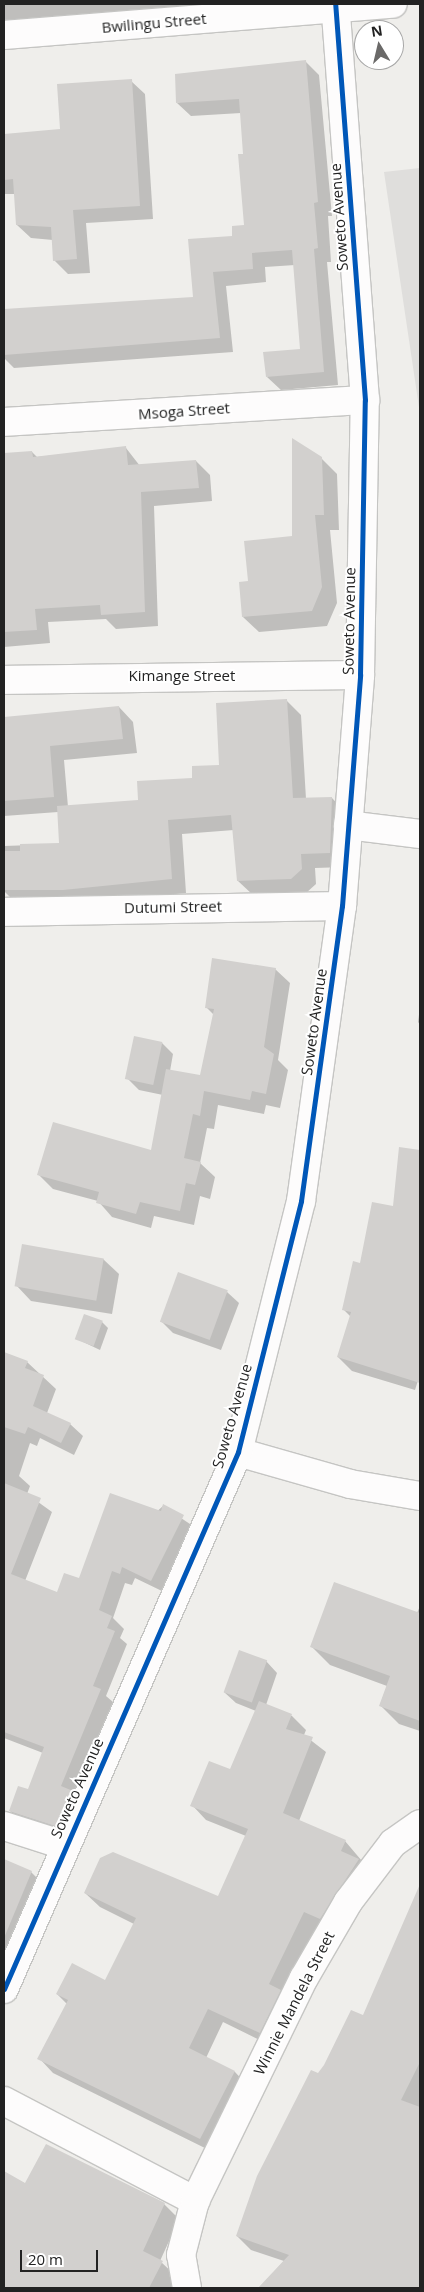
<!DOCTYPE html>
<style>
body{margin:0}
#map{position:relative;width:424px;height:2292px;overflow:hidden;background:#efeeeb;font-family:"Open Sans",sans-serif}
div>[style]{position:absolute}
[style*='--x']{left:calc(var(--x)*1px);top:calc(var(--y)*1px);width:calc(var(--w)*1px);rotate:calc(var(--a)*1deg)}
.residential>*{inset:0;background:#dfdedc}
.shadow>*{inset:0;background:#0003}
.building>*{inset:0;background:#d2d0ce;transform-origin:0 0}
.roads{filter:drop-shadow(1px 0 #c5c5c3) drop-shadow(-1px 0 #c5c5c3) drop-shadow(0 1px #c5c5c3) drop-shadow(0 -1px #c5c5c3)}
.minor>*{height:28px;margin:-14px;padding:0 14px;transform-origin:14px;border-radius:14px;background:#fdfcfc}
.tertiary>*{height:28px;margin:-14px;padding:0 14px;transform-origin:14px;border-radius:14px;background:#fdfcfc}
.cycleway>*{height:5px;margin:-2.5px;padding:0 2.5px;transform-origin:2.5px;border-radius:2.5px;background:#0057b8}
span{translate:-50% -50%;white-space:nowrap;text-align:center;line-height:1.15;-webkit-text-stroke:4px #fff;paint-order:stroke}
.street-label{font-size:15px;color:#222}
.frame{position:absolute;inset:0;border:5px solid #222;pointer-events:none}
.north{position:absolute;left:354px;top:20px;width:50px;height:50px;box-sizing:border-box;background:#fff;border:1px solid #a7a7a7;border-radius:50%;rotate:351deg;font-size:14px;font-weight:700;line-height:20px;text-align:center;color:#222}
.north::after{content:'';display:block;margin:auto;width:18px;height:22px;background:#6a6968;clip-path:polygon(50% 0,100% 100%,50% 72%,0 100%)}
.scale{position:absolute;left:20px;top:2250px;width:78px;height:22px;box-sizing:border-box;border:2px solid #222;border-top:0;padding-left:6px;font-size:15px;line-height:18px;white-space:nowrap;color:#222;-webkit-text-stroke:4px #fff;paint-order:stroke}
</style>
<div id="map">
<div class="residential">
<div style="clip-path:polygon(420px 168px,420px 414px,384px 172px)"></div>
</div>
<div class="shadow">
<div style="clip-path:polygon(4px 4px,316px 4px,4px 26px)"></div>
<div style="clip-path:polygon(305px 61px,319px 75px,332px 216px,328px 216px,331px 262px,327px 262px,338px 385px,281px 390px,267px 377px,302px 350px,295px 265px,265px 267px,266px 282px,226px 286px,233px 352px,14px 368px,4px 358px,4px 312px,194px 298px,245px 226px,245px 155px,241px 113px,191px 116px,177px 103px)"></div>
<div style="clip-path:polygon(131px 81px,145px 94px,153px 219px,86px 223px,90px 273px,68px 274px,54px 260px,53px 240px,31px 238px,17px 225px,15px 194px,4px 194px,4px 135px,61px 131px)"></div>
<div style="clip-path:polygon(126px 448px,140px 466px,196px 461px,210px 475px,212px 501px,154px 506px,158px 626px,116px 629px,106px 619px,48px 622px,50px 643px,4px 647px,4px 454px,32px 452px,37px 457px)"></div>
<div style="clip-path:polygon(321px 458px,337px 474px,339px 530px,330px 530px,337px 603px,327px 626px,259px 632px,243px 617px,293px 538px)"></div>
<div style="clip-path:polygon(286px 700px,301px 715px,306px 799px,332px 798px,346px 813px,345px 867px,315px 868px,316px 884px,306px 893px,253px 895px,238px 881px,234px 830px,182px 834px,186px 893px,78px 904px,17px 904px,4px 891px,4px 846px,61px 844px,58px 812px,4px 816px,4px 718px,119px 707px,133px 722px,137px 753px,64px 760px,68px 807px,139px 801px,194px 779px,221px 766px)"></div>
<div style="clip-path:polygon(275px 969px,290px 983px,278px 1060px,288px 1070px,280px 1108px,266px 1105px,264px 1114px,218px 1105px,214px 1129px,207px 1128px,200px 1163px,215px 1177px,210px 1199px,200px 1196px,194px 1225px,154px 1216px,151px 1228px,112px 1217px,98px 1201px,53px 1189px,39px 1175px,152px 1151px,163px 1095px,139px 1090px,127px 1078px,162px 1043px,173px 1054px,170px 1071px,201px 1077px,214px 1015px,206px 1007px)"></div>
<div style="clip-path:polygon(420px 1007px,420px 1025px,418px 1022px)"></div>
<div style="clip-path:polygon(400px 1149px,420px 1151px,420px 1374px,415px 1390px,352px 1371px,338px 1357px,351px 1317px,343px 1309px,361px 1265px,394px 1207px)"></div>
<div style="clip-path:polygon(103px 1259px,119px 1274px,112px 1314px,31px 1301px,16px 1285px)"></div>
<div style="clip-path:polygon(227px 1292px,239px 1303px,221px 1350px,173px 1333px,162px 1322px)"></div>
<div style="clip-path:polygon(102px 1322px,108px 1328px,100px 1350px,77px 1339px)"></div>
<div style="clip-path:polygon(5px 1354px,27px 1362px,56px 1389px,47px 1413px,70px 1424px,83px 1436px,74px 1455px,40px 1438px,37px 1446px,30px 1443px,19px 1476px,30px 1486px,27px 1494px,52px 1512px,25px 1581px,57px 1593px,80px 1580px,163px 1506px,196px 1528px,164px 1592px,135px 1578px,132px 1585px,125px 1583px,113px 1618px,124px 1629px,120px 1638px,127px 1644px,106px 1696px,113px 1702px,75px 1794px,70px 1838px,22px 1823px,10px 1811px,29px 1791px,43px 1753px,4px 1738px)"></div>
<div style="clip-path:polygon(420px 1606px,420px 1731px,399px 1724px,380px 1705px,387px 1686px,330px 1665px,312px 1647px,417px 1613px)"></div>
<div style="clip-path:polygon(266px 1661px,277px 1673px,266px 1705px,292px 1716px,306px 1730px,304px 1735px,326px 1752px,299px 1821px,345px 1841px,373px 1874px,335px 1933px,318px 1925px,285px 1996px,274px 2047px,223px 2022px,206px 2058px,235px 2072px,249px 2087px,215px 2153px,53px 2073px,39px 2058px,67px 2004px,57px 1994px,106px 1982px,134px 1924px,100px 1907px,85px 1893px,219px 1898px,246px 1836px,206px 1820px,192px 1805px,231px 1771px,256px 1711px,236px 1703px,224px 1692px)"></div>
<div style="clip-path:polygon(4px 1861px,31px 1872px,44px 1885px,4px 1956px)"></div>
<div style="clip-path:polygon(420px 1887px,420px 2288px,259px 2288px,284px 2261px,251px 2250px,237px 2236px,258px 2176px,312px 2072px,319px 2075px,363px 2017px)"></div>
<div style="clip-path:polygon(4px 2173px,26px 2184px,164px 2204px,179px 2219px,160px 2261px,177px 2277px,171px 2288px,4px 2288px)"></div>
</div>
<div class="building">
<div style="clip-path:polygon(306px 60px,318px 202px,314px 203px,318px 248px,314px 249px,324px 372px,266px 377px,263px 352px,300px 349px,292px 250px,252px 253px,253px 269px,213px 272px,220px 338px,4px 355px,4px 309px,193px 297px,188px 239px,232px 236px,232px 226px,244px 225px,238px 154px,243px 154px,239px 99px,176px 103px,175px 74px)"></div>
<div style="clip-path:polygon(132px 79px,140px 206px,73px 210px,77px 259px,53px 261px,51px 227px,16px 225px,13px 179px,4px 180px,4px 134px,60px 129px,57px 84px)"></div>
<div style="clip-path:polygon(292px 438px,322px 457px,324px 515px,315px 515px,322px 587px,312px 611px,242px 617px,239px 582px,248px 581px,244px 541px,292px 536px)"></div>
<div style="clip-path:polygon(126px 446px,128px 465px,196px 460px,199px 488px,141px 492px,145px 612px,101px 615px,100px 605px,35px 609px,37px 630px,4px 632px,4px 453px,32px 451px,33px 457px)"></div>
<div style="clip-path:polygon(287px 699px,293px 798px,332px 797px,330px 853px,301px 854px,302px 869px,291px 879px,237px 881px,231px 815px,168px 820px,172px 879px,63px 890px,4px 890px,4px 851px,20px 851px,20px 844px,59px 843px,57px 806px,138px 800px,137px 781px,192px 778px,192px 766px,219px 765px,216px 703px)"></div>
<div style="clip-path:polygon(119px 706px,123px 739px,50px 746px,54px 797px,4px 801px,4px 717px)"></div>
<div style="clip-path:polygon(212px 958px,276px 968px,264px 1047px,274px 1054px,266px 1094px,252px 1091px,250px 1100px,204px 1091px,200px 1116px,193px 1114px,184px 1158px,201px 1162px,195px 1185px,186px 1183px,180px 1211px,140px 1202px,136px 1214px,96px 1203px,99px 1192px,37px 1175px,53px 1122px,151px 1150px,166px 1069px,200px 1075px,214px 1009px,205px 1008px)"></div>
<div style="left:134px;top:1036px;width:29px;height:44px;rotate:12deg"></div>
<div style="clip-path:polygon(399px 1147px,420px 1150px,420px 1383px,337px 1357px,351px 1312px,342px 1310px,353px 1261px,360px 1263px,372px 1202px,393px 1206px)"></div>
<div style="left:22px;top:1244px;width:83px;height:43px;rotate:10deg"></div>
<div style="left:178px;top:1272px;width:53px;height:53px;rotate:20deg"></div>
<div style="left:84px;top:1314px;width:20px;height:27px;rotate:20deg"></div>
<div style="clip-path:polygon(4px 1352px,28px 1361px,25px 1368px,44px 1375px,33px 1406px,71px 1423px,61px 1443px,28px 1427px,25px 1434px,4px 1427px)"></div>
<div style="clip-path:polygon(4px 1483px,41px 1498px,11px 1574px,57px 1592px,64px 1573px,79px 1578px,110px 1493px,161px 1511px,163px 1504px,184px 1515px,151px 1581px,122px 1567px,120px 1574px,112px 1571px,99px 1610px,112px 1616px,107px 1628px,115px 1631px,93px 1686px,101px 1689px,61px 1786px,73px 1791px,58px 1827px,9px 1811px,18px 1786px,28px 1789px,44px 1747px,4px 1732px)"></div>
<div style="clip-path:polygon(334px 1582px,420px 1613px,420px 1721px,379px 1706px,390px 1676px,310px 1647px)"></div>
<div style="left:239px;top:1650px;width:30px;height:45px;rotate:20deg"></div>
<div style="clip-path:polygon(259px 1701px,292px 1714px,286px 1729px,313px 1737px,283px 1813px,346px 1840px,341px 1851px,359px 1859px,320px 1919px,304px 1912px,269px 1984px,281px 1990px,260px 2033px,208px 2009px,189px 2048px,235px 2071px,200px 2139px,37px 2059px,68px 2000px,56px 1994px,72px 1963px,105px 1980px,136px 1918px,84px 1893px,100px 1858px,113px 1852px,218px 1896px,248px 1829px,190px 1806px,209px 1761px,230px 1769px)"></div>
<div style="clip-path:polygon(4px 1859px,32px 1871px,4px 1938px)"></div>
<div style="clip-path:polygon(420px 1884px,420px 2062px,401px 2100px,420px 2107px,420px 2288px,258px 2288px,289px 2255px,236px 2236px,257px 2176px,311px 2070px,318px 2073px,324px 2065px,351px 2010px,363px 2015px)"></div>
<div style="clip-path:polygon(46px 2144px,165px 2203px,143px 2251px,163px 2261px,149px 2288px,4px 2288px,4px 2171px,25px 2183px)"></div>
</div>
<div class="roads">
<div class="minor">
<div style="--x:4;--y:35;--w:390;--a:-4.6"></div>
<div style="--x:4;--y:422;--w:362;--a:-3.5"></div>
<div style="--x:4;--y:680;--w:356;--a:-0.8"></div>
<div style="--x:348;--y:825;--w:73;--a:7.1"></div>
<div style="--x:4;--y:912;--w:338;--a:-1"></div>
<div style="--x:238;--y:1452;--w:116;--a:15.9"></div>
<div style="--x:350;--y:1484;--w:71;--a:9.7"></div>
<div style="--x:4;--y:1826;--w:63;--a:17.6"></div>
<div style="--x:4;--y:2101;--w:216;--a:27.6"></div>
<div style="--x:187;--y:2288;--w:34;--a:-100"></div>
<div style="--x:181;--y:2255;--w:56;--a:-75.5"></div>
<div style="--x:195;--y:2201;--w:248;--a:-64"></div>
<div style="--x:304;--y:1978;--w:88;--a:-59.9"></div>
<div style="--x:348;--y:1902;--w:74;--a:-52.7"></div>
<div style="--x:393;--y:1843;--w:33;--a:-35"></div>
</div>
<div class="tertiary">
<div style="--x:4;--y:1989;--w:586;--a:-66.45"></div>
<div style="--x:238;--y:1452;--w:259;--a:-75.9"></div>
<div style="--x:301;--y:1201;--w:298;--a:-82.1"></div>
<div style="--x:342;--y:906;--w:232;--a:-85.5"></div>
<div style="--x:360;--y:675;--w:275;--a:-89"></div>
<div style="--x:365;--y:400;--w:397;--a:-94.3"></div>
</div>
</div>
<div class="cycleway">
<div style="--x:4;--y:1989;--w:586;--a:-66.45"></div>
<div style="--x:238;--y:1452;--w:259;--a:-75.9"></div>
<div style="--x:301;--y:1201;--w:298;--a:-82.1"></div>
<div style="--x:342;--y:906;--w:232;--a:-85.5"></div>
<div style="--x:360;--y:675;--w:275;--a:-89"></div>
<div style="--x:365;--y:400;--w:397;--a:-94.3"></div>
</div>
<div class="street-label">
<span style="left:154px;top:23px;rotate:-5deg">Bwilingu Street</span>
<span style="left:339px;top:217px;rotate:-94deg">Soweto Avenue</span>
<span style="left:184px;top:411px;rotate:-4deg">Msoga Street</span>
<span style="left:349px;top:621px;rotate:-89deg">Soweto Avenue</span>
<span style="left:182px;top:676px">Kimange Street</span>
<span style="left:173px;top:907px;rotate:-1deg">Dutumi Street</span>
<span style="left:314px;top:1022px;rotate:-82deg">Soweto Avenue</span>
<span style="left:232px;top:1416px;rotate:-74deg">Soweto Avenue</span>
<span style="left:77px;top:1788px;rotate:-66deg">Soweto Avenue</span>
<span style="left:294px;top:2003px;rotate:-63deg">Winnie Mandela Street</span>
</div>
<div class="frame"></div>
<div class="north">N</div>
<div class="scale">20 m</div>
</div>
